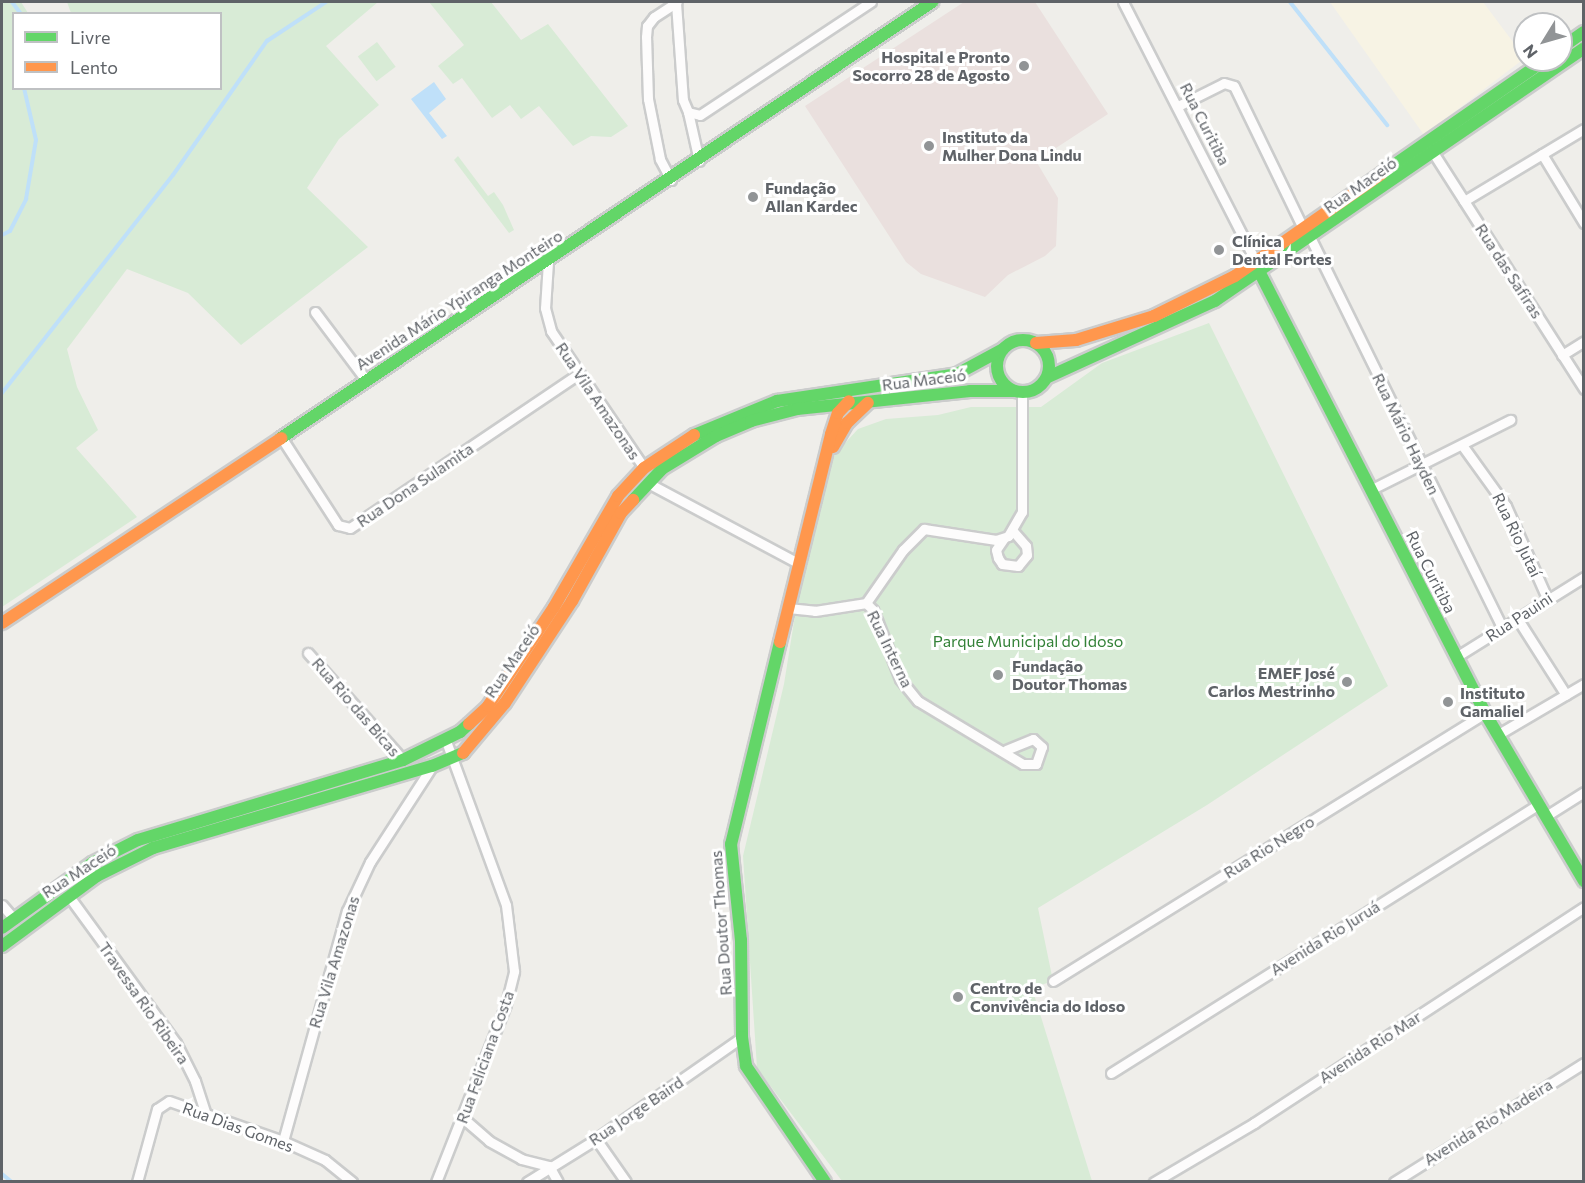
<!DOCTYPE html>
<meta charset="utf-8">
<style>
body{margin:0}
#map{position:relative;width:1585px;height:1183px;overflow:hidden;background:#efeeea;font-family:Commissioner,sans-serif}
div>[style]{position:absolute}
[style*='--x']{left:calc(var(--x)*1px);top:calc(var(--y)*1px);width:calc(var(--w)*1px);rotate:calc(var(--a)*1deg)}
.commercial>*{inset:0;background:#f7f3e4}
.medical>*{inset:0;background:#eae0de}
.green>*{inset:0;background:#d8ebd6;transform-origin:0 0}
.water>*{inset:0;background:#bfe0f9}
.stream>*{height:4px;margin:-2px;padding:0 2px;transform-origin:2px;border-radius:2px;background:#bfe0f9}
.roads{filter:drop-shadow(2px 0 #cbcccc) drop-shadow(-2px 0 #cbcccc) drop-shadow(0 2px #cbcccc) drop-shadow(0 -2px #cbcccc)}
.street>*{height:9px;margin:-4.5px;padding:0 4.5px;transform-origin:4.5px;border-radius:4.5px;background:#fdfcfc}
.fast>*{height:12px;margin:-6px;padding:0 6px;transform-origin:6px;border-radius:6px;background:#63d668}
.fast>.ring{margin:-6px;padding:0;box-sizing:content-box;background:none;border:12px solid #63d668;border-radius:50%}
.slow>*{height:12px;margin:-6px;padding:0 6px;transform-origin:6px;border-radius:6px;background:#ff974d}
.dots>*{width:16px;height:16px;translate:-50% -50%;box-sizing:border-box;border:3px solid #fff;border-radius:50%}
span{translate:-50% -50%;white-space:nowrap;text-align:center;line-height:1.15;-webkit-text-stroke:6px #fff;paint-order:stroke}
.poi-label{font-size:16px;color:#5f6368;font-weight:700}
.right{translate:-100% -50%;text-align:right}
.left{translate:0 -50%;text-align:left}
.street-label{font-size:16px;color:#5f6368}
.park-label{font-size:16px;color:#348238}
.frame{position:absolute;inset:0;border:3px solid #5f6368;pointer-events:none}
.legend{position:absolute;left:12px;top:12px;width:210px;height:78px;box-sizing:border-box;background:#fff;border:2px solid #bfc1c3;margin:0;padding:8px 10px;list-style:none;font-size:18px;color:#5f6368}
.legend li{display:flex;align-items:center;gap:12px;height:30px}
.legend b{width:30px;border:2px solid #bfc1c3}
.north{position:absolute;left:1513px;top:12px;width:60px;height:60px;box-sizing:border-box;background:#fff;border:2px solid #bfc1c3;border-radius:50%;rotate:233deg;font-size:16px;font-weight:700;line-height:24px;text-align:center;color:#5f6368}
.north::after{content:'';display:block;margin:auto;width:21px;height:27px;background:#919496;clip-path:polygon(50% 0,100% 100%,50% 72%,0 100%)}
</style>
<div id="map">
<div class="commercial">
<div style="clip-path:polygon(1330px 2px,1483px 2px,1525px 58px,1424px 135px)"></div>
</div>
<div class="medical">
<div style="clip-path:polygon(964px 2px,1035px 2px,1108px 114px,1036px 161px,1058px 198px,1056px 246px,1045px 256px,1008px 275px,985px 297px,921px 274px,906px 262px,805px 106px)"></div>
</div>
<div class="green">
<div style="clip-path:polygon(2px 2px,21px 2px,28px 13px,14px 14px,14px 88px,220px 88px,220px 14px,71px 13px,67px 2px,378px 2px,326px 46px,379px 105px,339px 139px,307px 188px,368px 247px,241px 345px,188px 293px,127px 269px,67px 349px,77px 387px,98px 430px,76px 448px,137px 517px,2px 607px)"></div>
<div style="clip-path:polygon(429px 2px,491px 2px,521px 40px,548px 24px,628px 126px,611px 137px,591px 136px,573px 146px,539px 106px,521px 119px,510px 105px,492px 118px,462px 78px,453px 84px,438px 66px,464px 45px)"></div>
<div style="left:377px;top:42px;width:31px;height:24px;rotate:53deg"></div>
<div style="clip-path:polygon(458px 156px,488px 196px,494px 192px,503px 205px,514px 230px,509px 233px,454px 160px)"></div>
<div style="clip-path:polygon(1209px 323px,1388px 686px,1207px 805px,1038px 908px,1053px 981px,1032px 988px,1092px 1181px,842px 1181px,757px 1068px,743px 856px,784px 684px,806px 547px,835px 454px,858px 429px,886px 419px,938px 415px,971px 407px,1041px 407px,1102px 363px)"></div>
</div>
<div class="water">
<div style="clip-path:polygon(434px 82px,446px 99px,429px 113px,447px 136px,442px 139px,411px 99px)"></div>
</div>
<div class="stream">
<div style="--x:12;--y:2;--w:15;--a:53"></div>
<div style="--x:1290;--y:2;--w:157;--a:51.7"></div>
<div style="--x:2;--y:235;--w:9;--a:-27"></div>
<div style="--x:10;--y:231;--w:36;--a:-63"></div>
<div style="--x:26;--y:199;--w:60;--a:-80.4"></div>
<div style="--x:36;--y:140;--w:53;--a:-103"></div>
<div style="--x:2;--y:393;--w:277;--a:-51.9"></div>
<div style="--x:173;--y:175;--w:164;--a:-55"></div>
<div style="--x:267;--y:41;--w:71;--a:-33.5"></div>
<div style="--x:2;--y:1174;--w:13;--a:39"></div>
</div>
<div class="roads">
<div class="street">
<div style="--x:1123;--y:2;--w:292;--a:62.9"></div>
<div style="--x:676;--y:3;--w:97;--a:85.9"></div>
<div style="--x:683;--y:100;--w:13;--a:67"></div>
<div style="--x:688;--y:112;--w:12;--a:14"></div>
<div style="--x:700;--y:115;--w:205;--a:-33.5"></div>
<div style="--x:1178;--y:106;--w:51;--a:-26.6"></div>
<div style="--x:1224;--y:83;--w:10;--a:17"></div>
<div style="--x:1234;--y:86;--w:160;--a:64.1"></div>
<div style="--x:688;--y:112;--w:50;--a:77.3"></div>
<div style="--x:1434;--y:154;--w:279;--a:57.4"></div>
<div style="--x:1542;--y:154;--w:81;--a:58.7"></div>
<div style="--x:671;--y:180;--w:24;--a:-118"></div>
<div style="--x:660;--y:159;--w:61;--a:-101.3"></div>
<div style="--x:648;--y:99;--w:62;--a:-91.8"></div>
<div style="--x:646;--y:37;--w:11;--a:-85"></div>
<div style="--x:647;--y:26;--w:11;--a:-52"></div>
<div style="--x:654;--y:17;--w:27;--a:-33"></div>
<div style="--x:1464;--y:201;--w:140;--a:-31"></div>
<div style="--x:1311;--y:239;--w:433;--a:63.8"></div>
<div style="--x:548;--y:262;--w:46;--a:93.7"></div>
<div style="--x:545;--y:308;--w:24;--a:75"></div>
<div style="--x:551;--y:331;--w:166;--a:55.8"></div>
<div style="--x:315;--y:312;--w:85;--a:53.1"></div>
<div style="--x:1562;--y:355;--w:26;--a:-32"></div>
<div style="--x:281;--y:437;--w:105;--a:57.1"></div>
<div style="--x:338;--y:525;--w:12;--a:14"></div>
<div style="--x:350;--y:528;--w:275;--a:-34"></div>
<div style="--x:1462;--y:445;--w:75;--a:54.2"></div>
<div style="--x:1506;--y:506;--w:101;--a:66"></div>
<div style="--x:648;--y:483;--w:170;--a:28.1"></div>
<div style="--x:1370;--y:490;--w:157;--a:-26.6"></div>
<div style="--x:1004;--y:538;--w:14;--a:124"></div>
<div style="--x:996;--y:550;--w:8;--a:76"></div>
<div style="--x:998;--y:558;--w:7;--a:56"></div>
<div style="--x:1002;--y:564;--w:16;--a:7"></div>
<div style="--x:1018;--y:566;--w:14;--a:-51"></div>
<div style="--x:1027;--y:555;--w:9;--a:-96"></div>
<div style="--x:1026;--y:546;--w:20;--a:-131"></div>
<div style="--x:866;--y:603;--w:10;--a:45"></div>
<div style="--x:873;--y:610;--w:74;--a:68.6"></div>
<div style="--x:900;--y:679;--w:28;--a:51"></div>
<div style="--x:918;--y:701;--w:122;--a:31"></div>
<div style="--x:1023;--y:764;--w:13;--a:0"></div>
<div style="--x:1036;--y:764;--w:18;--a:-71"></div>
<div style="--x:1042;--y:747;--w:12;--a:-138"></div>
<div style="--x:1033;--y:739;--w:29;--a:158"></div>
<div style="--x:788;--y:608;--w:27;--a:6"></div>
<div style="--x:815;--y:611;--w:52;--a:-8.9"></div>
<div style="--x:866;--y:603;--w:65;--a:-55.1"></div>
<div style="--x:903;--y:550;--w:30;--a:-45"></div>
<div style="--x:924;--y:529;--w:73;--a:8.7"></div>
<div style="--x:996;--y:540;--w:13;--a:-18"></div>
<div style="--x:1008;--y:536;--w:28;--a:-60"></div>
<div style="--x:1022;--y:512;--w:119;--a:-90"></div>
<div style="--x:1517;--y:618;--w:91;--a:57.5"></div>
<div style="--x:308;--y:653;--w:143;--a:48.4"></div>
<div style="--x:1456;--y:657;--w:151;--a:-32"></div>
<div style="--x:1497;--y:735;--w:101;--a:-30.4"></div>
<div style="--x:1546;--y:816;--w:45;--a:-32.3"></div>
<div style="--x:68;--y:895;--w:183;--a:53.9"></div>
<div style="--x:176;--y:1043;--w:42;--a:63.4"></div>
<div style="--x:195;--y:1081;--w:38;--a:72"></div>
<div style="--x:2;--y:905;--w:18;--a:49"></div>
<div style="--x:1053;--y:981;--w:508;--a:-31.81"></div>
<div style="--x:1111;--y:1073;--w:506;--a:-32.15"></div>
<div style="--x:464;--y:1119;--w:33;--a:41"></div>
<div style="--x:489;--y:1141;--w:37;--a:29"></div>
<div style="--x:521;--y:1159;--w:29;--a:14"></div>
<div style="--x:549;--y:1166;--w:18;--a:61"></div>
<div style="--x:596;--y:1139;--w:52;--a:55.1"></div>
<div style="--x:283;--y:1141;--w:239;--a:-74.5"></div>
<div style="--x:347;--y:911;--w:54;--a:-64.9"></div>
<div style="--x:370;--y:862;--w:114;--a:-57.1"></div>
<div style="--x:137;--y:1182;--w:76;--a:-74.7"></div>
<div style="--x:157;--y:1109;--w:14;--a:-34"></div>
<div style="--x:169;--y:1101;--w:121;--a:19.3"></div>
<div style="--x:283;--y:1141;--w:46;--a:24.3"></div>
<div style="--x:325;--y:1160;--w:35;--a:39"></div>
<div style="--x:436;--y:1182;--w:191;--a:-68.5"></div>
<div style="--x:506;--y:1004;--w:34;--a:-76"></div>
<div style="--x:514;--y:971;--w:66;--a:-96.9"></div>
<div style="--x:506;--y:905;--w:175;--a:-110.1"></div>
<div style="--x:527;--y:1182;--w:81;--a:-31.9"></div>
<div style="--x:596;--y:1139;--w:178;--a:-34.9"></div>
<div style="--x:1154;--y:1182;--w:116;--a:-30.5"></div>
<div style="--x:1254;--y:1123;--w:394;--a:-33.2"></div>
<div style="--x:1394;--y:1182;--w:224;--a:-32.1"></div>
</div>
<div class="fast">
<div style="--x:1561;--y:48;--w:28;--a:-35"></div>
<div style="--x:1381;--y:174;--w:200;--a:-34.8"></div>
<div style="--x:1260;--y:273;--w:494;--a:62.9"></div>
<div style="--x:1485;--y:713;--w:195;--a:59.5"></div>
<div class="ring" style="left:997px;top:340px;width:40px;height:40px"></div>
<div style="--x:1048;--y:377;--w:183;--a:-24.5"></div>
<div style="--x:1215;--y:301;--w:447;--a:-34.4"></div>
<div style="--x:694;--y:435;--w:90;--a:-22.3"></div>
<div style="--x:777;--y:401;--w:182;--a:-8.5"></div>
<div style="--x:957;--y:374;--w:52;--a:-28.5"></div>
<div style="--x:281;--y:438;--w:784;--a:-33.81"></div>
<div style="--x:633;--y:500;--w:42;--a:-46.9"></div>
<div style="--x:662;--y:469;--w:63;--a:-31.4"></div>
<div style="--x:716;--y:436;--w:38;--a:-23"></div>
<div style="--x:751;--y:421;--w:48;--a:-14.6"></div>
<div style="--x:797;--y:409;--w:174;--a:-5.9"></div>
<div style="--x:970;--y:391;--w:44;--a:0"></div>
<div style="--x:780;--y:642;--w:208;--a:103.6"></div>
<div style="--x:731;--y:844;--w:97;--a:84.1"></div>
<div style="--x:741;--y:940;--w:97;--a:89.4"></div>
<div style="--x:742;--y:1037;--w:29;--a:82"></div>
<div style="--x:746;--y:1066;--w:140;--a:55.7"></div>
<div style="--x:2;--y:928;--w:111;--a:-35.8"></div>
<div style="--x:92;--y:863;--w:51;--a:-26.6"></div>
<div style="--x:138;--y:840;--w:277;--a:-16.8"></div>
<div style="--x:403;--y:760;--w:64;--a:-26.2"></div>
<div style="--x:460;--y:732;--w:12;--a:-42"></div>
<div style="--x:2;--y:946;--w:118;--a:-36.4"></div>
<div style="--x:97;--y:876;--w:63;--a:-26.6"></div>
<div style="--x:153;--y:848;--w:291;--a:-16.4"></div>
<div style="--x:432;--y:766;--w:34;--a:-23"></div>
</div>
<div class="slow">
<div style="--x:1036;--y:343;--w:40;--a:-4.3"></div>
<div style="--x:1076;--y:340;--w:82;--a:-17.1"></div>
<div style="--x:1154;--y:316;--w:90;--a:-26.3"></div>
<div style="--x:1235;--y:276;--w:178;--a:-34.9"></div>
<div style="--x:833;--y:447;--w:28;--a:-60"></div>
<div style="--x:847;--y:423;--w:29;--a:-44"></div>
<div style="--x:2;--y:623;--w:335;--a:-33.5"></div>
<div style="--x:780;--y:642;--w:214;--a:-76.2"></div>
<div style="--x:831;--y:434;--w:22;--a:-72"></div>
<div style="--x:838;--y:413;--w:16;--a:-47"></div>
<div style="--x:469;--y:724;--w:26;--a:-43"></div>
<div style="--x:488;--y:706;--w:119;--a:-56.3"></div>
<div style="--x:554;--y:607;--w:128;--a:-60"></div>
<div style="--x:618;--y:496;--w:38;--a:-47"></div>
<div style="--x:644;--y:468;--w:60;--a:-33.4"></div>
<div style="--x:463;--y:753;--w:65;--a:-50"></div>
<div style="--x:505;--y:703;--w:122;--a:-56.7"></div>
<div style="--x:572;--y:601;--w:101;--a:-60.9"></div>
<div style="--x:621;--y:513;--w:18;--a:-47"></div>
</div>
</div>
<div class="dots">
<div style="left:1024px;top:66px;background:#919496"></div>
<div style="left:929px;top:146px;background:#919496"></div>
<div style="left:753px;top:197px;background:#919496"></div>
<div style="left:1219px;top:250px;background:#919496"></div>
<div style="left:998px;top:675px;background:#919496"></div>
<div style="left:1347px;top:682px;background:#919496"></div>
<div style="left:1448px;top:702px;background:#919496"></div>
<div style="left:958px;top:997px;background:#919496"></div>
</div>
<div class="poi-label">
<span class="right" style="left:1010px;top:66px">Hospital e Pronto<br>Socorro 28 de Agosto</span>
<span class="left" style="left:942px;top:146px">Instituto da<br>Mulher Dona Lindu</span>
<span class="left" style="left:765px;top:197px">Fundação<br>Allan Kardec</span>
<span class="left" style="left:1232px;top:250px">Clínica<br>Dental Fortes</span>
<span class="left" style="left:1012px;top:675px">Fundação<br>Doutor Thomas</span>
<span class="right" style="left:1335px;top:682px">EMEF José<br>Carlos Mestrinho</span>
<span class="left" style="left:1460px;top:702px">Instituto<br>Gamaliel</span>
<span class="left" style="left:970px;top:997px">Centro de<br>Convivência do Idoso</span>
</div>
<div class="street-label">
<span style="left:1205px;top:124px;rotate:63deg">Rua Curitiba</span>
<span style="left:1360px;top:185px;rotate:-35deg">Rua Maceió</span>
<span style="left:1509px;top:271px;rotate:57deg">Rua das Safiras</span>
<span style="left:459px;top:300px;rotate:-33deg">Avenida Mário Ypiranga Monteiro</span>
<span style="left:924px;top:380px;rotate:-7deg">Rua Maceió</span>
<span style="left:598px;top:401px;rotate:56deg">Rua Vila Amazonas</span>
<span style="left:1406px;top:434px;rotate:64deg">Rua Mário Hayden</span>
<span style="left:415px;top:485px;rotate:-34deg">Rua Dona Sulamita</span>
<span style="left:1517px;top:535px;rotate:64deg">Rua Rio Jutaí</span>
<span style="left:1431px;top:572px;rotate:63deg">Rua Curitiba</span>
<span style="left:1519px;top:617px;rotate:-33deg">Rua Pauini</span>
<span style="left:890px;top:649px;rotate:64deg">Rua Interna</span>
<span style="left:512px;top:661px;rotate:-56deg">Rua Maceió</span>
<span style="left:356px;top:707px;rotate:49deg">Rua Rio das Bicas</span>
<span style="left:1269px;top:847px;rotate:-32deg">Rua Rio Negro</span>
<span style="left:79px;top:871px;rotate:-33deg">Rua Maceió</span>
<span style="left:721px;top:923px;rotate:-94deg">Rua Doutor Thomas</span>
<span style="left:1325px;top:938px;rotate:-32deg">Avenida Rio Juruá</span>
<span style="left:334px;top:962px;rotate:-73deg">Rua Vila Amazonas</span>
<span style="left:144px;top:1003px;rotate:55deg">Travessa Rio Ribeira</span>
<span style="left:1370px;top:1047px;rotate:-33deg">Avenida Rio Mar</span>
<span style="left:485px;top:1057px;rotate:-70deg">Rua Feliciana Costa</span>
<span style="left:636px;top:1111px;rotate:-34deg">Rua Jorge Baird</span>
<span style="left:1488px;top:1122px;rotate:-32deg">Avenida Rio Madeira</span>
<span style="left:238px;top:1127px;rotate:20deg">Rua Dias Gomes</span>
</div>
<div class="park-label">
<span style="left:1028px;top:641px">Parque Municipal do Idoso</span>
</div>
<div class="frame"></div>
<ul class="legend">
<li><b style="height:8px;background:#63d668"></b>Livre</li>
<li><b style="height:8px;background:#ff974d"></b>Lento</li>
</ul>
<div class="north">N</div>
</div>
